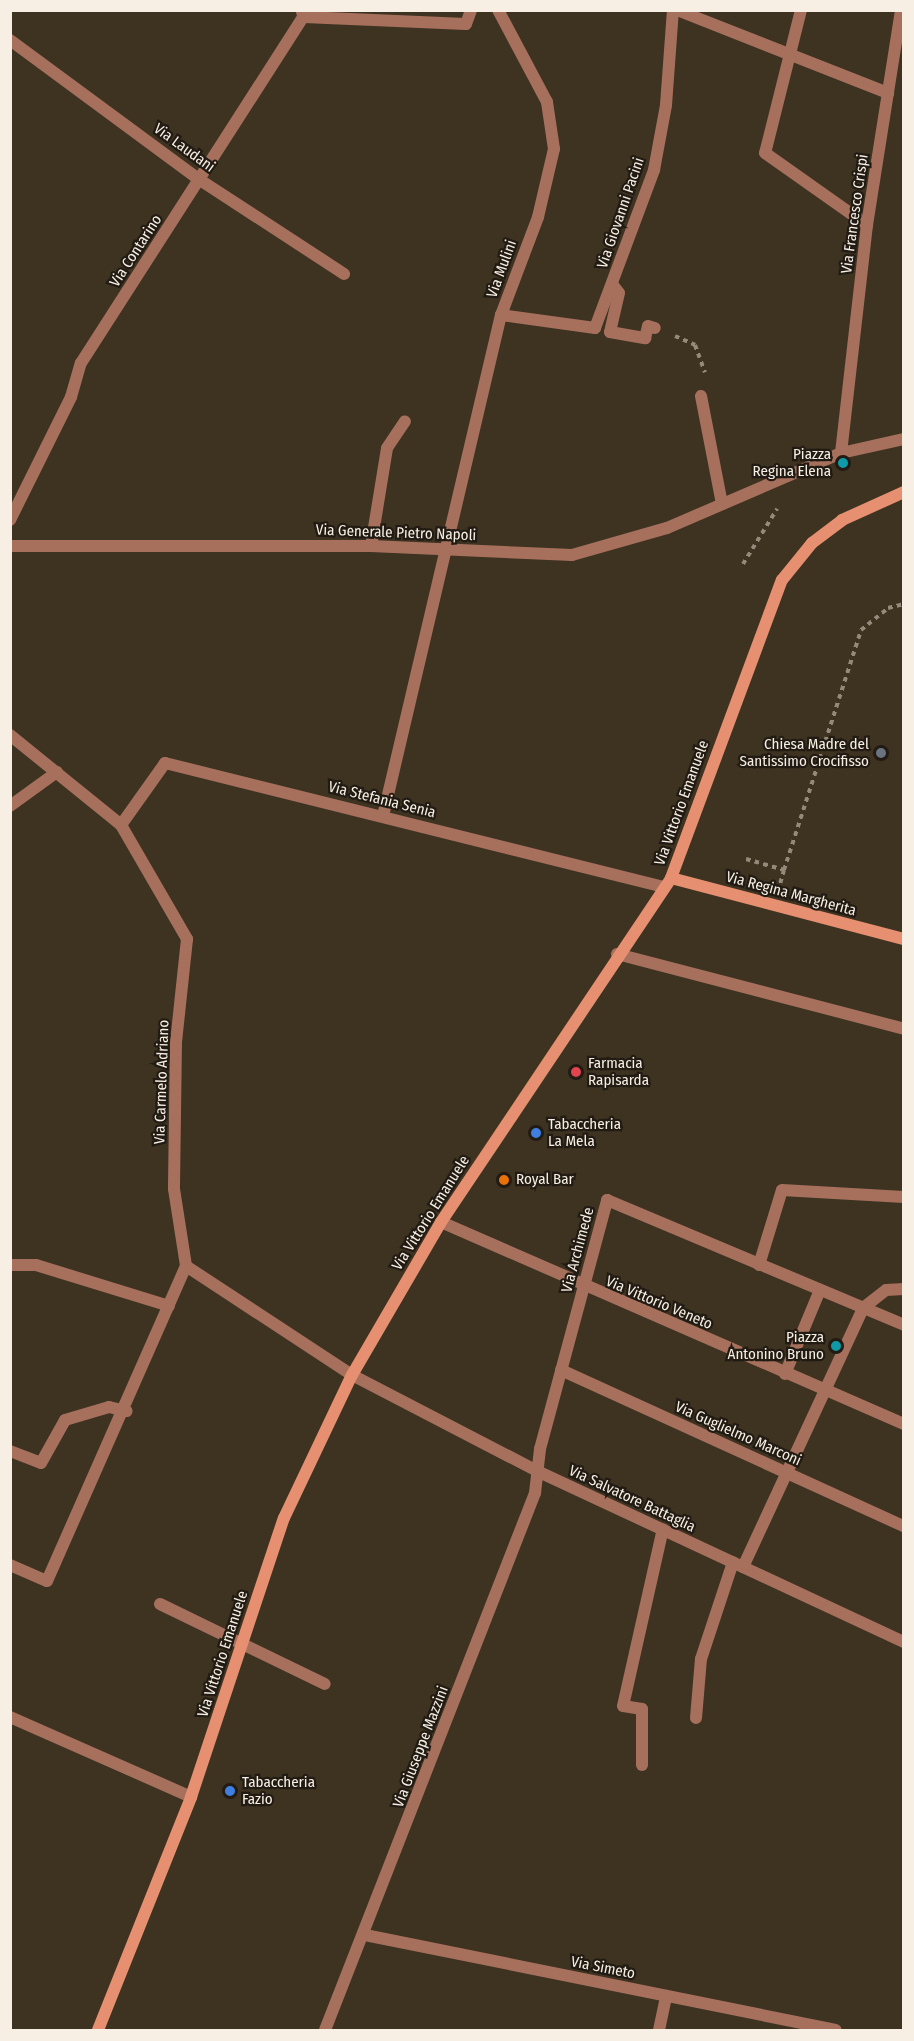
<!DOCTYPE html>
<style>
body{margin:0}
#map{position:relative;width:914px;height:2041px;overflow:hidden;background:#3e3221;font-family:"Fira Sans Condensed",sans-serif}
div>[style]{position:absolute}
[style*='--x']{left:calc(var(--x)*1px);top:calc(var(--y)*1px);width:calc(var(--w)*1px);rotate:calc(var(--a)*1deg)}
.path>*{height:4px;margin-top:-2px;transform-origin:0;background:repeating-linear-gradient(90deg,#948a7c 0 4.5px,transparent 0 9px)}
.street>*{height:12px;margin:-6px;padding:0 6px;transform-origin:6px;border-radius:6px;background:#a6705d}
.secondary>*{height:12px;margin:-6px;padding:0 6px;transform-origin:6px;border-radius:6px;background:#e79071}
.dots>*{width:16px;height:16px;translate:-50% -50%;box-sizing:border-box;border:3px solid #211b13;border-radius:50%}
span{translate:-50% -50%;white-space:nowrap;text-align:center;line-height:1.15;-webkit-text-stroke:4.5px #211b13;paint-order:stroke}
.street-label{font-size:15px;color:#f7efe4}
.poi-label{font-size:15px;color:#f7efe4}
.right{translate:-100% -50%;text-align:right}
.left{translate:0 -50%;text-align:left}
.frame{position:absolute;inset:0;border:12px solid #f7efe4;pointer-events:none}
</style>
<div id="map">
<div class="path">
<div style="--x:675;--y:336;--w:22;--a:24"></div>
<div style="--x:695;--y:345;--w:29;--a:70"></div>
<div style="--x:743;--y:564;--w:65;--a:-58.3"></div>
<div style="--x:746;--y:859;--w:40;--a:16"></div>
<div style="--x:784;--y:870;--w:15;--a:106"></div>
<div style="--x:784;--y:870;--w:252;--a:-72.2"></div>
<div style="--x:861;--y:630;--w:35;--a:-39"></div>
<div style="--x:888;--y:608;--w:16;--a:-14"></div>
</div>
<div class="street">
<div style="--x:677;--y:10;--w:227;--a:21.5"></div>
<div style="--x:801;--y:10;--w:147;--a:104.1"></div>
<div style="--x:765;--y:153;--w:125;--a:35.2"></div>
<div style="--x:302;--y:12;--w:5;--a:68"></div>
<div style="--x:304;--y:17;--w:162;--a:2.5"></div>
<div style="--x:466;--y:24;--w:15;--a:-70"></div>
<div style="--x:10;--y:40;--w:236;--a:36.4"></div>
<div style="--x:200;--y:180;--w:172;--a:33.1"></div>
<div style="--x:612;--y:284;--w:11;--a:52"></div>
<div style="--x:619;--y:293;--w:40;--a:103"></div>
<div style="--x:610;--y:332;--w:36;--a:10"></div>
<div style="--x:645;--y:338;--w:12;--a:-76"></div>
<div style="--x:648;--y:326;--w:7;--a:16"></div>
<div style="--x:501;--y:315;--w:95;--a:7.9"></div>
<div style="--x:595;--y:328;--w:169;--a:-69.5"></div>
<div style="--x:654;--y:170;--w:66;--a:-79.5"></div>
<div style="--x:666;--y:105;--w:95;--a:-85.8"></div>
<div style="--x:701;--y:396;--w:110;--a:79"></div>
<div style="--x:841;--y:453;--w:229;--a:-83.5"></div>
<div style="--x:867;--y:225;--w:218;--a:-81"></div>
<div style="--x:10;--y:520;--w:137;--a:-63.6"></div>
<div style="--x:71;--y:397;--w:35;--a:-74"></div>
<div style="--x:81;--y:363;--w:420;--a:-57.3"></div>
<div style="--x:10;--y:546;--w:361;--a:0"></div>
<div style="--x:371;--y:546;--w:201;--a:2.6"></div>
<div style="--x:572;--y:555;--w:99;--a:-15.9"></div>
<div style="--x:667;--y:528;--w:189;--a:-23.3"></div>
<div style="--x:841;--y:453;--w:65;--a:-12.5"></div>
<div style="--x:371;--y:546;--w:99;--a:-80.7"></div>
<div style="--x:387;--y:448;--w:32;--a:-56"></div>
<div style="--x:10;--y:735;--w:143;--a:39"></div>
<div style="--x:121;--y:825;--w:132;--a:59.9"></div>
<div style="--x:187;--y:939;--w:104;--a:96.1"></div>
<div style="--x:176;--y:1042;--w:147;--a:90.8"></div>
<div style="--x:174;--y:1189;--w:78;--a:81.1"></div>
<div style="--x:186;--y:1266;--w:199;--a:33.3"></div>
<div style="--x:352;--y:1375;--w:208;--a:27.4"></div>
<div style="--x:537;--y:1471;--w:405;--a:25"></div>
<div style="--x:10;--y:806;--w:58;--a:-35.9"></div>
<div style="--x:383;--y:816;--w:515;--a:-76.75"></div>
<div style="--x:501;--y:315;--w:105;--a:-69.3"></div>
<div style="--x:538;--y:217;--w:70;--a:-76.8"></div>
<div style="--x:554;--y:149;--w:48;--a:-98.5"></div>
<div style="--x:547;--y:102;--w:104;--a:-118"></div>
<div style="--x:121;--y:825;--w:76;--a:-54.6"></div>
<div style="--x:165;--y:763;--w:514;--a:13.96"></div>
<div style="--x:617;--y:954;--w:297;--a:14.6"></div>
<div style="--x:441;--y:1222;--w:505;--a:23.57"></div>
<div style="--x:10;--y:1265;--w:26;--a:0"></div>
<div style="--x:36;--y:1265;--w:139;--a:17.1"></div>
<div style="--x:759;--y:1265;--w:78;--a:-73"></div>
<div style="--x:782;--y:1190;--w:122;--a:3.3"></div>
<div style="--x:561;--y:1370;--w:377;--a:24.5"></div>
<div style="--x:785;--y:1374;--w:91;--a:-67.4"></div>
<div style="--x:10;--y:1451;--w:33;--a:21"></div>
<div style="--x:41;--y:1463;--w:49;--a:-60.8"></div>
<div style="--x:65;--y:1420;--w:46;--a:-16.5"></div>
<div style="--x:109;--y:1407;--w:18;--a:13"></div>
<div style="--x:10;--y:1565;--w:40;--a:23.4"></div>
<div style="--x:47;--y:1581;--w:344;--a:-66.2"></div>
<div style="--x:743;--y:1567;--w:285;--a:-65.1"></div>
<div style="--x:863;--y:1308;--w:29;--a:-38"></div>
<div style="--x:886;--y:1290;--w:18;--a:-3"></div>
<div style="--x:160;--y:1604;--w:183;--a:25.9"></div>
<div style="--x:10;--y:1717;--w:198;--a:23.8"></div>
<div style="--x:696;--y:1718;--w:59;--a:-85.2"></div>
<div style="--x:701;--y:1659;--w:102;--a:-71.7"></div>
<div style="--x:642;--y:1765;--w:56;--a:-90"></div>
<div style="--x:642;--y:1709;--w:19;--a:-171"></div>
<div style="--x:623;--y:1706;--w:181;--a:-77.3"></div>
<div style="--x:365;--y:1935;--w:480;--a:11.4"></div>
<div style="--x:325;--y:2030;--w:577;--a:-68.64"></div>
<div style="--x:535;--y:1493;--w:44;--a:-83.5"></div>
<div style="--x:540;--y:1449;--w:258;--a:-74.9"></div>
<div style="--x:607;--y:1200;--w:322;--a:22.8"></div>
<div style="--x:659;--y:2030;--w:35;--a:-78"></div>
</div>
<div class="secondary">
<div style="--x:671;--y:878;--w:241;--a:14.7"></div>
<div style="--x:98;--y:2030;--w:251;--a:-68.2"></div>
<div style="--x:191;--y:1797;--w:294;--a:-71.6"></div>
<div style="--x:284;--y:1518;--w:158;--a:-64.6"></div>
<div style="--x:352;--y:1375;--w:177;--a:-59.8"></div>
<div style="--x:441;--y:1222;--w:414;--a:-56.2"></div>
<div style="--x:671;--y:878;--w:318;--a:-69.6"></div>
<div style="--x:782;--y:580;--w:48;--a:-51"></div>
<div style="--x:812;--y:543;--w:38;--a:-37"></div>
<div style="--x:842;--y:520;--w:68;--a:-24.3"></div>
</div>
<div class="dots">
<div style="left:843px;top:463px;background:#0f9aa8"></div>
<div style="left:881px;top:753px;background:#6b7280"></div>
<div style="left:576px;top:1072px;background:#e0444e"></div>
<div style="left:536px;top:1133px;background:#3f7fe0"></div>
<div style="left:504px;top:1180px;background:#e8710a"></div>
<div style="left:836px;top:1346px;background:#0f9aa8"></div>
<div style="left:230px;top:1791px;background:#3f7fe0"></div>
</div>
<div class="street-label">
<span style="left:184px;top:148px;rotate:36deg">Via Laudani</span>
<span style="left:621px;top:213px;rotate:-71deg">Via Giovanni Pacini</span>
<span style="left:855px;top:214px;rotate:-82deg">Via Francesco Crispi</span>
<span style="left:136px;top:251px;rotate:-57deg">Via Contarino</span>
<span style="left:502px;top:269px;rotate:-70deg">Via Mulini</span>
<span style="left:396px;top:533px;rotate:2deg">Via Generale Pietro Napoli</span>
<span style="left:382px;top:800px;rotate:14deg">Via Stefania Senia</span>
<span style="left:682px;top:803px;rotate:-70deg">Via Vittorio Emanuele</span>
<span style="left:791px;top:894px;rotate:15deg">Via Regina Margherita</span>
<span style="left:162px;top:1082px;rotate:-88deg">Via Carmelo Adriano</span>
<span style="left:431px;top:1213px;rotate:-58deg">Via Vittorio Emanuele</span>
<span style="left:578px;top:1250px;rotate:-75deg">Via Archimede</span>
<span style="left:659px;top:1303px;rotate:23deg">Via Vittorio Veneto</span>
<span style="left:738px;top:1434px;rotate:24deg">Via Guglielmo Marconi</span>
<span style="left:632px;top:1499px;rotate:25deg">Via Salvatore Battaglia</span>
<span style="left:223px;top:1654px;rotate:-72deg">Via Vittorio Emanuele</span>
<span style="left:421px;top:1747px;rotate:-69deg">Via Giuseppe Mazzini</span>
<span style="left:603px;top:1968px;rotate:11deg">Via Simeto</span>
</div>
<div class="poi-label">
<span class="right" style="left:831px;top:463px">Piazza<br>Regina Elena</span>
<span class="right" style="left:869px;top:753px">Chiesa Madre del<br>Santissimo Crocifisso</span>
<span class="left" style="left:588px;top:1072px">Farmacia<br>Rapisarda</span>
<span class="left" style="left:548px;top:1133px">Tabaccheria<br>La Mela</span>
<span class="left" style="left:516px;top:1180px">Royal Bar</span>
<span class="right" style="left:824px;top:1346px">Piazza<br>Antonino Bruno</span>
<span class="left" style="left:242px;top:1791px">Tabaccheria<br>Fazio</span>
</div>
<div class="frame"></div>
</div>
